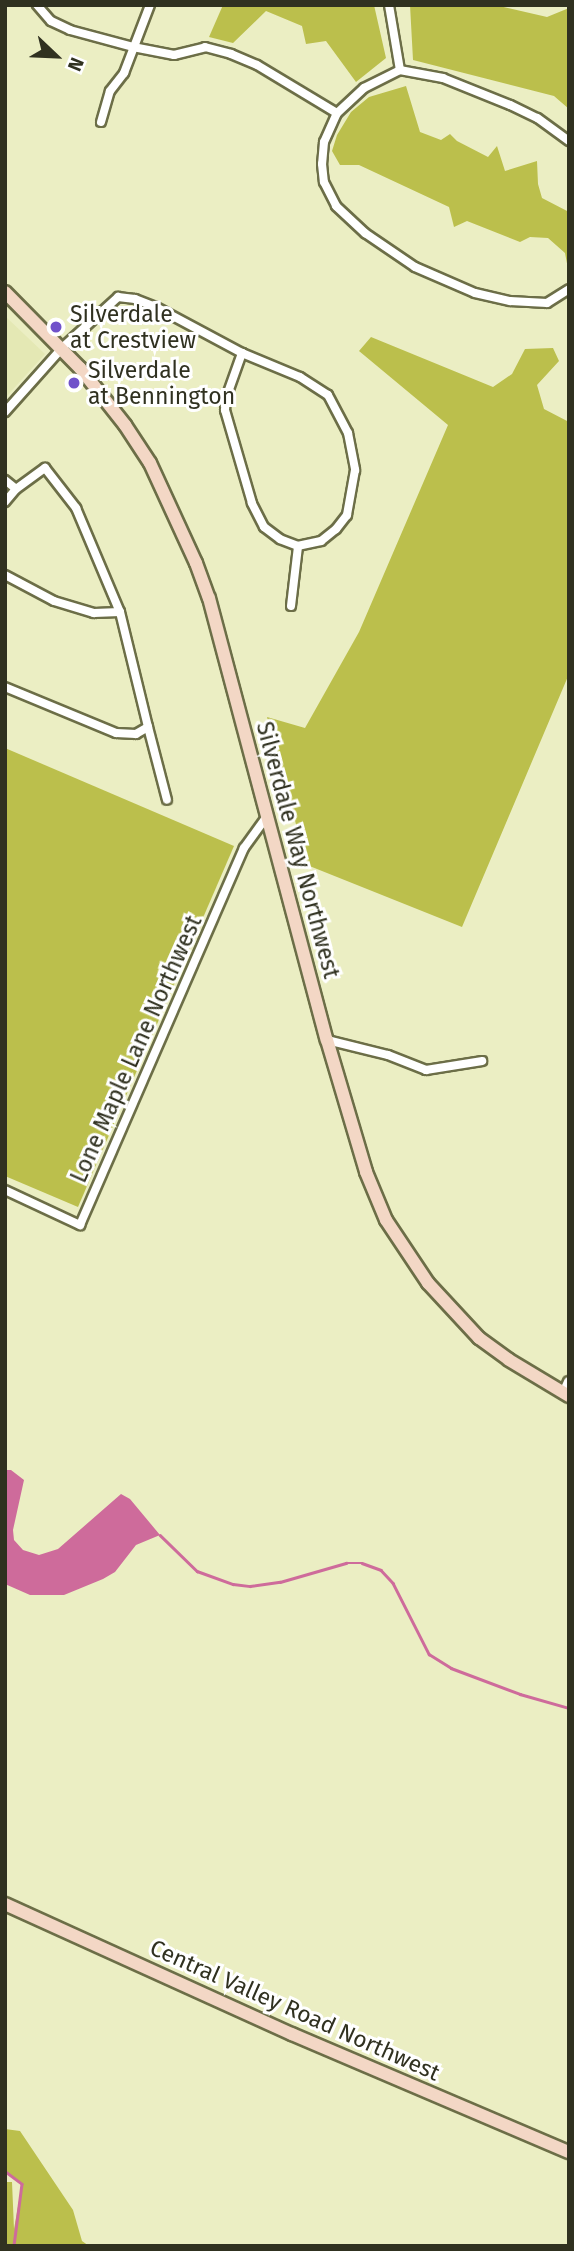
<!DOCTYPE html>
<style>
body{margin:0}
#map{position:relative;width:574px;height:2251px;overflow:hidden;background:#ebeec3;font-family:"Fira Sans",sans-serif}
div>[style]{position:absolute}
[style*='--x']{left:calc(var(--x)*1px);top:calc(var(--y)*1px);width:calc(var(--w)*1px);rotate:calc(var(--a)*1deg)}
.built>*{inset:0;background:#e4e8b4}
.forest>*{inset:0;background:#bbbf4c}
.water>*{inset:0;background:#ce6b9b}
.stream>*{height:2.5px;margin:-1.25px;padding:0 1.25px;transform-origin:1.25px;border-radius:1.25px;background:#ce6b9b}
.roads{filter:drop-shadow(2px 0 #6c6e47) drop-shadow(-2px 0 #6c6e47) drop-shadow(0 2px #6c6e47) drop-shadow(0 -2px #6c6e47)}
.minor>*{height:8px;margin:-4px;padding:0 4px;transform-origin:4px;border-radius:4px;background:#fff}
.tertiary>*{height:10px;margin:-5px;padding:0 5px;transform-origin:5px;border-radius:5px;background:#fff}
.secondary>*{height:12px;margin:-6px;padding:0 6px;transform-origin:6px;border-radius:6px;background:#f3d7c5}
.dots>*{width:19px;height:19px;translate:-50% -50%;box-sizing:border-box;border:4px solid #fff;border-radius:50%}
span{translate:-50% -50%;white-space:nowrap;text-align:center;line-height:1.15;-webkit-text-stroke:6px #fff;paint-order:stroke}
.poi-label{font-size:23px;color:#303120}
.left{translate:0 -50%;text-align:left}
.street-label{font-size:23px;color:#303120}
.frame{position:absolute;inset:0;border:7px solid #303120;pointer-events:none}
.north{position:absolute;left:21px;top:21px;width:70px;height:70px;-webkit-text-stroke:5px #fff;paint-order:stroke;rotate:113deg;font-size:19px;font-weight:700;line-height:28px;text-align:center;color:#303120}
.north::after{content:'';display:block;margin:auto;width:24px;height:32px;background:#303120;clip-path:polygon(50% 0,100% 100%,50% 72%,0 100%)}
</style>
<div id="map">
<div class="built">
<div style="clip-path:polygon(5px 316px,45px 354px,5px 398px)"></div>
</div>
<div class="forest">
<div style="clip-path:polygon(223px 5px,374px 5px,386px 58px,356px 82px,326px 41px,306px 44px,302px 26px,266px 11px,233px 43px,209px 37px)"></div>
<div style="clip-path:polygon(410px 5px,495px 5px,547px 17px,569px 8px,569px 109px,554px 96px,413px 60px)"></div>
<div style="clip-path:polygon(406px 86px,420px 132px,441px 140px,450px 134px,457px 141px,488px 157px,497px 146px,505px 171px,537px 161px,538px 184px,542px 198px,569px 212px,569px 274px,565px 253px,548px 238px,530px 237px,520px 242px,467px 221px,454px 227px,449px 207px,359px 165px,340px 165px,332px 151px,337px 135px,351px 112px,369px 97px)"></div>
<div style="clip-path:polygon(371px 337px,493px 387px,512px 374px,525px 349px,553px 348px,559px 361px,537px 385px,544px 409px,569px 422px,569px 674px,462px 927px,307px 865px,267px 717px,305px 728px,359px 632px,448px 425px,359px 351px)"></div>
<div style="clip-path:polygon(5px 748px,234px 846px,78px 1207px,5px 1176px)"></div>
<div style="clip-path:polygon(5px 2129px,20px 2131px,73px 2210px,82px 2241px,89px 2246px,5px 2246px,5px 2182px,12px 2182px,14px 2229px,22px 2184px,5px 2171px)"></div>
</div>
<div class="water">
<div style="clip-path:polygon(5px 1470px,11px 1470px,24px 1480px,13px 1530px,14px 1540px,23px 1550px,39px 1555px,58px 1549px,121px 1494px,130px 1499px,160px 1535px,136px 1545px,115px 1572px,103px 1579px,64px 1595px,30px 1595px,5px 1584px)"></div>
</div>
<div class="stream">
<div style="--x:160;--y:1535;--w:52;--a:44.2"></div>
<div style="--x:197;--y:1571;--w:38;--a:20"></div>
<div style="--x:233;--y:1584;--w:17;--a:7"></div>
<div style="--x:250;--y:1586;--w:30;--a:-8"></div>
<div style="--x:280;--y:1582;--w:69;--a:-16.1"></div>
<div style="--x:346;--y:1563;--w:16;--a:0"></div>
<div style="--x:362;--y:1563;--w:20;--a:20"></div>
<div style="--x:381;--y:1570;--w:18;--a:47"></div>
<div style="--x:393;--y:1583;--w:80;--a:63.1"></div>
<div style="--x:429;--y:1654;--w:26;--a:32"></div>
<div style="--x:451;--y:1668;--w:74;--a:20.6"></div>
<div style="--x:520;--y:1694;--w:51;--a:15.9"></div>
<div style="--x:5;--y:2171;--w:21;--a:37"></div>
<div style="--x:22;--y:2184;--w:63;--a:97.4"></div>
</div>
<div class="roads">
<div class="minor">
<div style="--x:37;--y:5;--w:21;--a:49"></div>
<div style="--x:51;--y:21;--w:21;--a:25"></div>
<div style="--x:70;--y:30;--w:65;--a:15.1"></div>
<div style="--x:133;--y:47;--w:42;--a:11"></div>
<div style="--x:174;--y:55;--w:32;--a:-14"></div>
<div style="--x:205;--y:47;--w:27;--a:15"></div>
<div style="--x:231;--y:54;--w:28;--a:23"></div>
<div style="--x:257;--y:65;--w:93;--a:31"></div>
<div style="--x:389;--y:5;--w:66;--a:80.4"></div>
<div style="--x:101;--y:122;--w:32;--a:-74"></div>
<div style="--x:110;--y:91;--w:23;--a:-52"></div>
<div style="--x:124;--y:73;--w:73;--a:-69.1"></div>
<div style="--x:569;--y:141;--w:39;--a:-144"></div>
<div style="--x:537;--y:118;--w:30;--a:-154"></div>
<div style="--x:510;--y:105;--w:72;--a:-158.1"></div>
<div style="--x:443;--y:78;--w:44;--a:-169.5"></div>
<div style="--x:400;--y:70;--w:40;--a:153.4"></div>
<div style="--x:364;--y:88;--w:37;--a:137"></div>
<div style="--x:337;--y:113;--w:32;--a:114"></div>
<div style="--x:324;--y:142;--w:22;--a:95"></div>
<div style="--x:322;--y:164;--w:18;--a:84"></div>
<div style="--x:324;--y:182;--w:27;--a:63"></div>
<div style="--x:336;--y:206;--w:40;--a:43"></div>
<div style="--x:365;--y:233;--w:60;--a:34.2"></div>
<div style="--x:415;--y:267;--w:65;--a:23.4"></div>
<div style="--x:475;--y:293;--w:36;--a:13"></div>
<div style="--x:510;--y:301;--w:37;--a:3"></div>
<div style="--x:547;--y:303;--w:26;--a:-32"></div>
<div style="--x:5;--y:412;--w:86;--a:-48.3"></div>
<div style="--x:62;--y:348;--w:76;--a:-42.3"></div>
<div style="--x:118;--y:297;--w:17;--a:7"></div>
<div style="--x:135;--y:299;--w:22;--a:21"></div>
<div style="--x:156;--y:307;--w:98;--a:28.1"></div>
<div style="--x:242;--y:353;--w:63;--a:22.5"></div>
<div style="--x:300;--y:377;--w:33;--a:33"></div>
<div style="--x:328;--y:395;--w:43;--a:62.2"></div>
<div style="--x:348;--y:433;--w:38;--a:79"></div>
<div style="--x:355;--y:470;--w:46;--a:100.1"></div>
<div style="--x:347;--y:515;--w:18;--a:128"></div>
<div style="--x:336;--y:529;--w:19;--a:141"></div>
<div style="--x:321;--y:541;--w:24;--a:168"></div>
<div style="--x:298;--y:546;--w:19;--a:-159"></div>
<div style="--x:280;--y:539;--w:20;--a:-143"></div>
<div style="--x:264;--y:527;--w:27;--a:-117"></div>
<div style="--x:252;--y:503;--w:97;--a:-106.2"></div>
<div style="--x:225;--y:410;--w:12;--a:-85"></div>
<div style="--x:226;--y:398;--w:48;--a:-70.4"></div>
<div style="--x:5;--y:480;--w:14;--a:39"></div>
<div style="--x:5;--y:502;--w:17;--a:-50"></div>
<div style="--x:16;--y:489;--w:36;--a:-36"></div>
<div style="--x:45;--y:468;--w:51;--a:52.2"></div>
<div style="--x:76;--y:508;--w:113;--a:67.1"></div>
<div style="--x:120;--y:612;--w:118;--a:76.3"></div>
<div style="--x:148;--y:727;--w:14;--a:150"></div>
<div style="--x:136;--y:734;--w:20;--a:-177"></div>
<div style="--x:116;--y:733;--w:120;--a:-157.5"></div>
<div style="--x:5;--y:575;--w:55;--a:28"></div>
<div style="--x:54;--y:601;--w:42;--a:16.7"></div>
<div style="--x:94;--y:613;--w:26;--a:-2"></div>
<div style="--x:291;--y:606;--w:60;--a:-83.3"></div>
<div style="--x:148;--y:727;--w:75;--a:75.4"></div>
<div style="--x:327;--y:1040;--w:63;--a:13.8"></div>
<div style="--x:388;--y:1055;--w:41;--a:21.5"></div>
<div style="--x:426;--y:1070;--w:57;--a:-9.1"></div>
<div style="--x:5;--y:1190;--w:83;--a:25"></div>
<div style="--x:80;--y:1225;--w:411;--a:-66.5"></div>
<div style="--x:244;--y:848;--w:39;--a:-54"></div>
</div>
<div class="tertiary">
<div style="--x:564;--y:1393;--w:12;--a:-66"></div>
</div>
<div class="secondary">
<div style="--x:5;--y:292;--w:107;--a:45.4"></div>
<div style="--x:80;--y:368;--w:73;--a:51.7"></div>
<div style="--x:125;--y:425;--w:45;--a:56.7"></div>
<div style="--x:150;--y:463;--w:110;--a:65.3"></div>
<div style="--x:196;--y:563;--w:37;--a:70"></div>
<div style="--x:209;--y:598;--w:457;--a:75.1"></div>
<div style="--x:327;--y:1040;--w:138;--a:73.5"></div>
<div style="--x:366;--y:1172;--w:52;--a:67.4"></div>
<div style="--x:386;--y:1220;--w:76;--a:56.3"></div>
<div style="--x:428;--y:1283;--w:75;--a:47.2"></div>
<div style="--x:479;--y:1338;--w:37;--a:36"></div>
<div style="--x:509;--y:1360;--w:70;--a:31"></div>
<div style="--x:5;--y:1904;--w:315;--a:24.4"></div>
<div style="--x:292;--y:2034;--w:301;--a:23.1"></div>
</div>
</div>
<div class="dots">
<div style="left:56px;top:327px;background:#7051ca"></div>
<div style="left:74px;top:383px;background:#7051ca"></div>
</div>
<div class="poi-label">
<span class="left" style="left:70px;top:327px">Silverdale<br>at Crestview</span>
<span class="left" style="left:88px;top:383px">Silverdale<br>at Bennington</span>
</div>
<div class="street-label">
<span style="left:298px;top:850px;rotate:75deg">Silverdale Way Northwest</span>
<span style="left:136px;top:1049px;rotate:-66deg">Lone Maple Lane Northwest</span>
<span style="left:295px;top:2010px;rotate:24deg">Central Valley Road Northwest</span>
</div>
<div class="frame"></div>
<div class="north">N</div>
</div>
